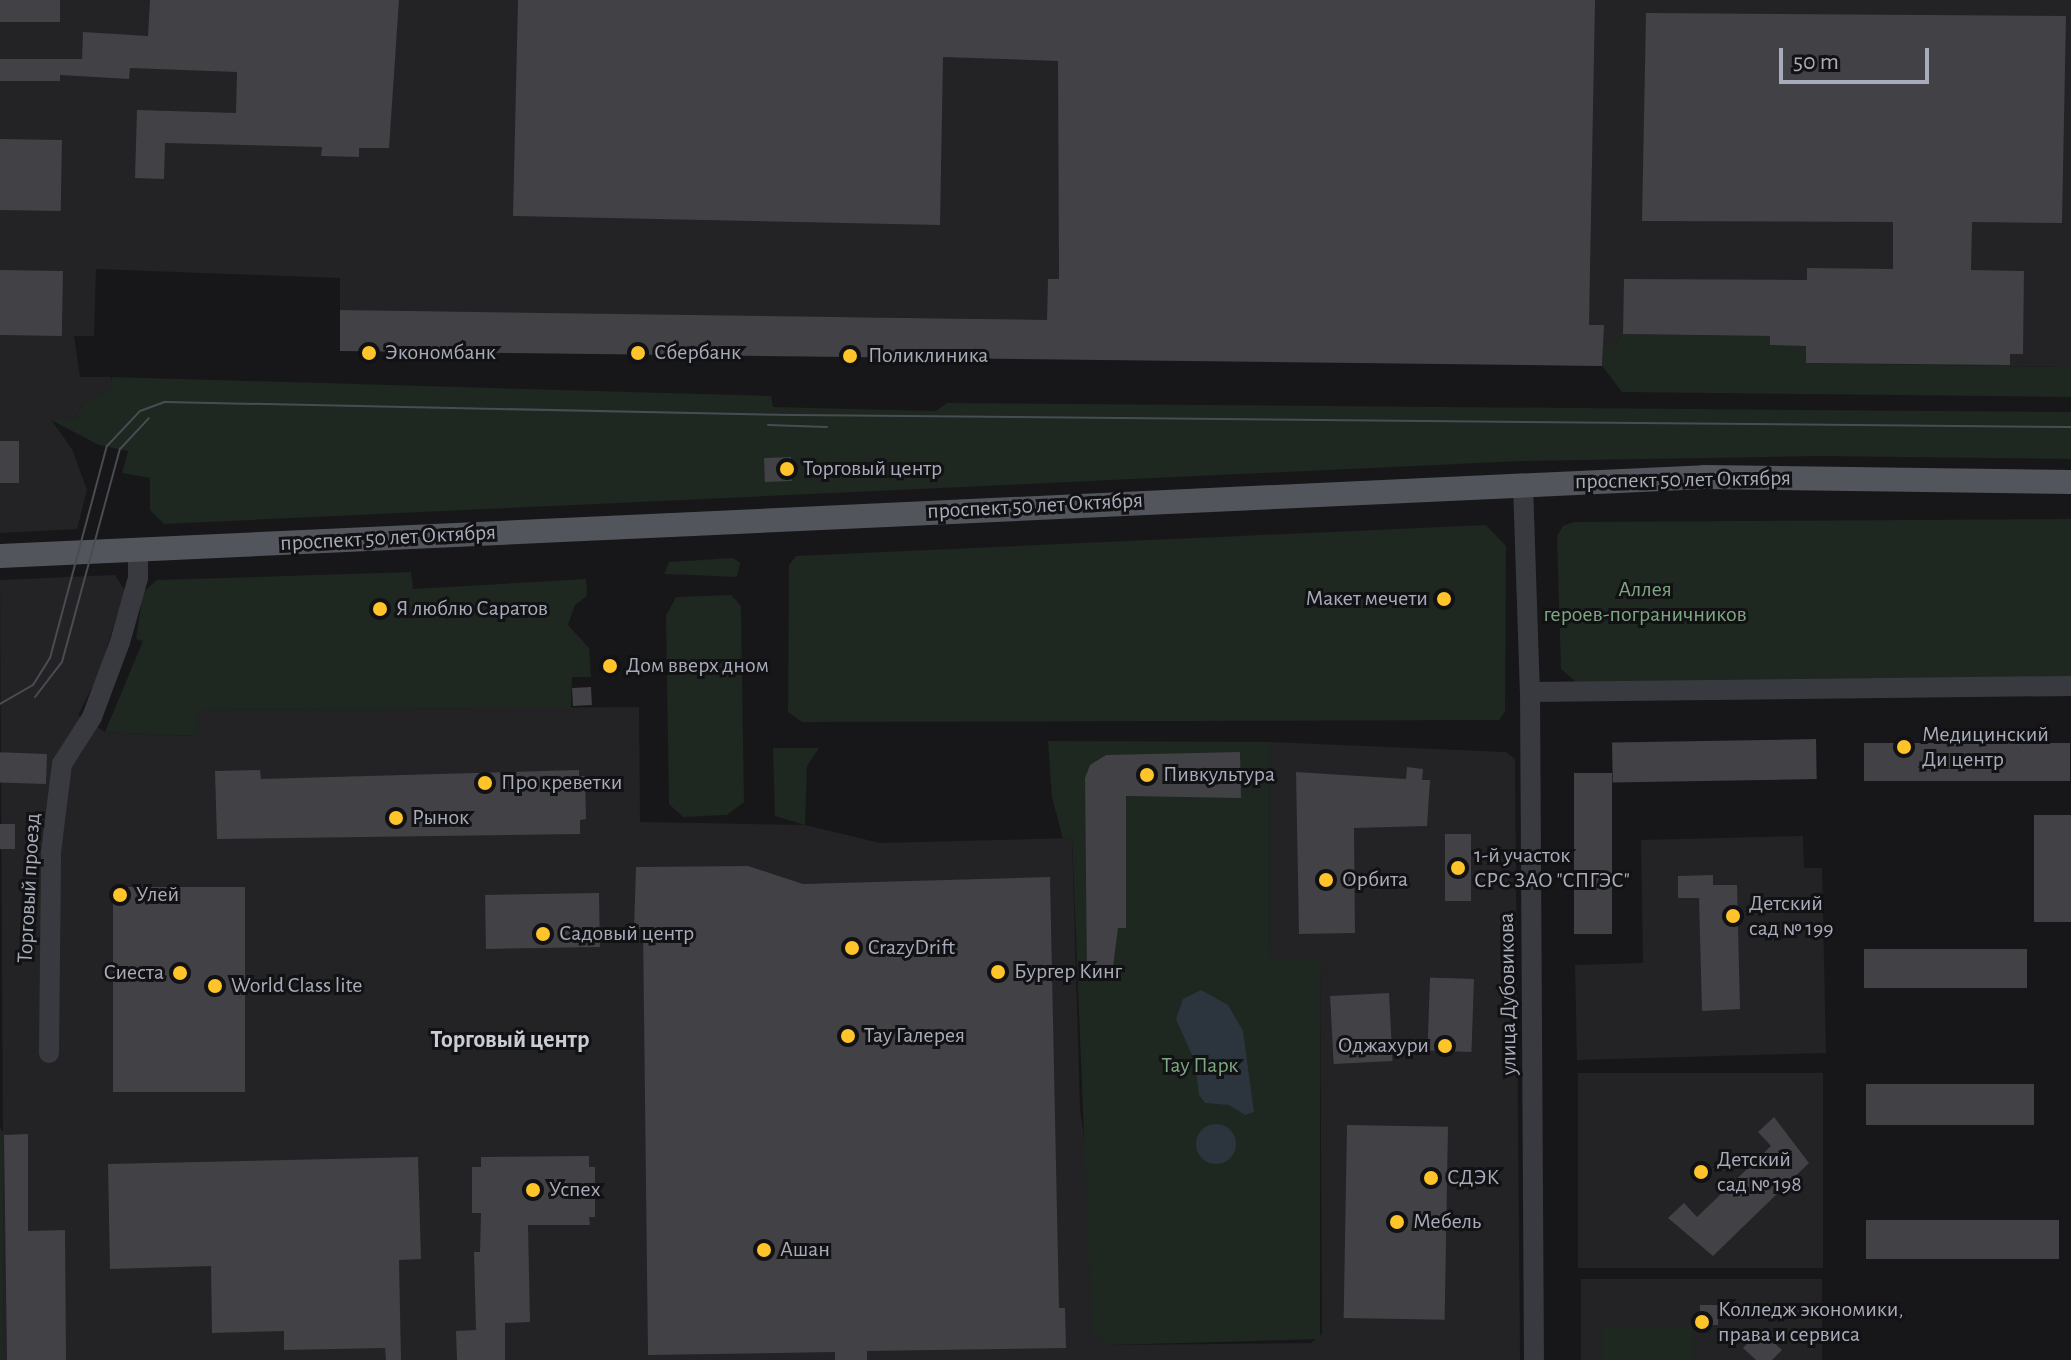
<!DOCTYPE html>
<meta charset="utf-8">
<style>
body{margin:0}
#map{position:relative;width:2071px;height:1360px;overflow:hidden;background:#171719;font-family:"Alegreya Sans",sans-serif}
div>[style]{position:absolute}
[style*='--x']{left:calc(var(--x)*1px);top:calc(var(--y)*1px);width:calc(var(--w)*1px);rotate:calc(var(--a)*1deg)}
.built>*{inset:0;background:#232326;transform-origin:0 0}
.green>*{inset:0;background:#1e2720;transform-origin:0 0}
.water>*{inset:0;background:#2c353e}
.round{border-radius:50%}
.building>*{inset:0;background:#414146;transform-origin:0 0}
.minor>*{height:20px;margin:-10px;padding:0 10px;transform-origin:10px;border-radius:10px;background:#393a40}
.major>*{height:24px;margin:-12px;padding:0 12px;transform-origin:12px;border-radius:12px;background:#53555d}
.tram>*{height:2px;margin:-1px;padding:0 1px;transform-origin:1px;border-radius:1px;background:#4a4c53}
.dots>*{width:22px;height:22px;translate:-50% -50%;box-sizing:border-box;border:4px solid #121214;border-radius:50%}
span{translate:-50% -50%;white-space:nowrap;text-align:center;line-height:1.15;-webkit-text-stroke:6px #121214;paint-order:stroke}
.poi-label{font-size:22px;color:#a8acba}
.left{translate:0 -50%;text-align:left}
.right{translate:-100% -50%;text-align:right}
.street-label{font-size:22px;color:#a8acba}
.park-label{font-size:22px;color:#7da682}
.neighbourhood-label{font-size:24px;color:#c9ccd5;font-weight:700}
.scale{position:absolute;left:1779px;top:48px;width:150px;height:36px;box-sizing:border-box;border:4px solid #a8acba;border-top:0;padding-left:10px;font-size:24px;line-height:28px;white-space:nowrap;color:#a8acba;-webkit-text-stroke:6px #121214;paint-order:stroke}
</style>
<div id="map">
<div class="built">
<div style="clip-path:polygon(0 0,2071px 0,2071px 367px,1806px 363px,1770px 345px,1770px 336px,1623px 334px,1615px 345px,1603px 345px,1602px 366px,983px 356px,983px 319px,843px 317px,842px 354px,500px 316px,500px 354px,479px 352px,479px 314px,340px 310px,340px 278px,96px 269px,94px 336px,74px 336px,80px 377px,111px 377px,113px 387px,84px 402px,75px 418px,52px 421px,72px 449px,87px 490px,77px 529px,0 533px)"></div>
<div style="clip-path:polygon(115px 575px,125px 591px,97px 678px,78px 715px,105px 732px,196px 736px,197px 710px,639px 707px,640px 822px,805px 825px,880px 843px,1072px 838px,1080px 1108px,1111px 1345px,1311px 1343px,1322px 1334px,1320px 960px,1269px 958px,1270px 742px,1506px 752px,1515px 759px,1520px 1360px,4px 1360px,0 580px)"></div>
<div style="clip-path:polygon(1803px 836px,1804px 868px,1822px 868px,1826px 1053px,1577px 1060px,1575px 965px,1643px 963px,1641px 840px)"></div>
<div style="left:1823px;top:1073px;width:195px;height:245px;rotate:90deg"></div>
<div style="left:1822px;top:1279px;width:81px;height:241px;rotate:90deg"></div>
</div>
<div class="green">
<div style="clip-path:polygon(1623px 334px,1770px 336px,1771px 345px,1806px 346px,1806px 363px,2071px 367px,2071px 397px,1622px 392px,1602px 366px,1603px 345px,1615px 345px)"></div>
<div style="clip-path:polygon(112px 377px,771px 396px,773px 407px,936px 411px,947px 403px,2071px 412px,2071px 459px,1817px 456px,1522px 461px,164px 524px,150px 510px,150px 478px,122px 473px,128px 451px,99px 445px,51px 420px,75px 418px,84px 402px,112px 387px)"></div>
<div style="clip-path:polygon(2071px 519px,2071px 679px,1576px 682px,1561px 669px,1557px 536px,1563px 526px,1574px 522px)"></div>
<div style="clip-path:polygon(1486px 525px,1506px 546px,1505px 712px,1499px 720px,802px 722px,788px 712px,789px 565px,796px 556px)"></div>
<div style="clip-path:polygon(733px 558px,740px 563px,737px 577px,664px 574px,669px 562px)"></div>
<div style="clip-path:polygon(411px 572px,413px 589px,586px 579px,587px 596px,575px 605px,568px 625px,589px 648px,591px 677px,572px 677px,571px 708px,198px 710px,197px 736px,105px 732px,143px 641px,136px 639px,143px 592px,157px 580px)"></div>
<div style="clip-path:polygon(731px 595px,741px 606px,744px 802px,727px 815px,683px 817px,669px 804px,666px 616px,676px 597px)"></div>
<div style="clip-path:polygon(1048px 741px,1270px 742px,1269px 958px,1320px 959px,1320px 1339px,1111px 1345px,1092px 1335px,1072px 838px,1063px 839px,1052px 797px)"></div>
<div style="clip-path:polygon(773px 748px,819px 748px,807px 766px,805px 825px,775px 816px)"></div>
<div style="clip-path:polygon(0 1128px,3px 1132px,4px 1360px,0 1360px)"></div>
<div style="left:1693px;top:1327px;width:33px;height:91px;rotate:90deg"></div>
</div>
<div class="water">
<div style="clip-path:polygon(1201px 990px,1228px 1005px,1243px 1031px,1254px 1112px,1245px 1115px,1229px 1105px,1205px 1103px,1199px 1095px,1195px 1062px,1176px 1019px,1183px 999px)"></div>
<div class="round" style="left:1196px;top:1124px;width:40px;height:40px"></div>
</div>
<div class="building">
<div style="left:0;top:0;width:60px;height:22px"></div>
<div style="clip-path:polygon(150px 0,399px 0,389px 148px,359px 148px,359px 157px,321px 156px,322px 147px,165px 143px,164px 179px,135px 178px,137px 110px,236px 113px,237px 72px,130px 68px,129px 79px,60px 75px,60px 81px,0 81px,0 59px,82px 59px,83px 32px,148px 36px)"></div>
<div style="clip-path:polygon(518px 0,1595px 0,1589px 325px,1604px 325px,1602px 366px,340px 351px,340px 310px,1047px 320px,1048px 279px,1059px 279px,1058px 61px,943px 57px,940px 225px,513px 216px)"></div>
<div style="clip-path:polygon(1646px 13px,2066px 16px,2062px 223px,1972px 222px,1971px 270px,2024px 271px,2023px 354px,2010px 354px,2010px 365px,1806px 363px,1806px 346px,1770px 345px,1770px 336px,1623px 334px,1624px 279px,1807px 280px,1807px 268px,1893px 269px,1893px 222px,1642px 221px)"></div>
<div style="left:0;top:139px;width:62px;height:71px;rotate:1deg"></div>
<div style="left:0;top:270px;width:63px;height:65px;rotate:1deg"></div>
<div style="left:0;top:441px;width:19px;height:42px"></div>
<div style="left:791px;top:457px;width:24px;height:27px;rotate:88deg"></div>
<div style="left:591px;top:687px;width:18px;height:19px;rotate:87deg"></div>
<div style="left:1816px;top:739px;width:40px;height:204px;rotate:89deg"></div>
<div style="left:2070px;top:743px;width:38px;height:206px;rotate:90deg"></div>
<div style="clip-path:polygon(1240px 752px,1241px 798px,1126px 796px,1126px 928px,1118px 928px,1112px 975px,1087px 976px,1085px 778px,1090px 765px,1106px 755px)"></div>
<div style="left:47px;top:754px;width:30px;height:47px;rotate:92deg"></div>
<div style="clip-path:polygon(1407px 767px,1423px 769px,1422px 780px,1430px 780px,1427px 826px,1354px 828px,1355px 933px,1299px 934px,1296px 772px,1406px 779px)"></div>
<div style="clip-path:polygon(260px 770px,261px 779px,579px 770px,579px 776px,585px 776px,586px 819px,580px 820px,580px 834px,217px 839px,215px 771px)"></div>
<div style="left:1574px;top:773px;width:38px;height:161px"></div>
<div style="left:2034px;top:815px;width:37px;height:107px"></div>
<div style="left:0;top:824px;width:15px;height:25px"></div>
<div style="left:1445px;top:834px;width:26px;height:67px"></div>
<div style="clip-path:polygon(748px 866px,803px 884px,1050px 877px,1059px 1308px,1065px 1308px,1066px 1348px,867px 1351px,867px 1360px,835px 1360px,835px 1352px,648px 1355px,643px 929px,634px 929px,636px 867px)"></div>
<div style="clip-path:polygon(1713px 875px,1713px 885px,1737px 885px,1740px 1009px,1702px 1011px,1699px 898px,1678px 898px,1678px 876px)"></div>
<div style="left:245px;top:887px;width:205px;height:132px;rotate:90deg"></div>
<div style="left:599px;top:893px;width:54px;height:114px;rotate:89deg"></div>
<div style="left:2027px;top:949px;width:39px;height:163px;rotate:90deg"></div>
<div style="left:1474px;top:979px;width:73px;height:44px;rotate:92deg"></div>
<div style="left:1389px;top:993px;width:68px;height:59px;rotate:87deg"></div>
<div style="left:1866px;top:1084px;width:168px;height:41px"></div>
<div style="clip-path:polygon(1774px 1117px,1809px 1163px,1713px 1256px,1668px 1218px,1684px 1203px,1697px 1217px,1771px 1146px,1758px 1132px)"></div>
<div style="left:1347px;top:1125px;width:101px;height:193px;rotate:1deg"></div>
<div style="clip-path:polygon(28px 1134px,28px 1231px,65px 1230px,66px 1360px,7px 1360px,4px 1135px)"></div>
<div style="clip-path:polygon(589px 1156px,589px 1167px,595px 1167px,595px 1217px,589px 1217px,590px 1225px,528px 1225px,530px 1322px,505px 1323px,505px 1360px,457px 1360px,456px 1331px,476px 1330px,474px 1252px,480px 1252px,481px 1213px,472px 1213px,472px 1167px,481px 1167px,481px 1157px)"></div>
<div style="clip-path:polygon(418px 1157px,421px 1259px,399px 1260px,401px 1360px,386px 1360px,385px 1348px,284px 1350px,284px 1331px,212px 1333px,211px 1266px,110px 1269px,108px 1164px)"></div>
<div style="left:2059px;top:1220px;width:39px;height:193px;rotate:90deg"></div>
<div style="left:1718px;top:1305px;width:20px;height:18px;rotate:90deg"></div>
<div style="clip-path:polygon(1760px 1330px,1782px 1350px,1772px 1360px,1756px 1360px,1743px 1348px)"></div>
</div>
<div class="minor">
<div style="--x:1523;--y:484;--w:208;--a:88.1"></div>
<div style="--x:1530;--y:692;--w:668;--a:89.66"></div>
<div style="--x:1530;--y:692;--w:541;--a:-0.64"></div>
<div style="--x:49;--y:1053;--w:201;--a:-89.4"></div>
<div style="--x:51;--y:852;--w:89;--a:-82.9"></div>
<div style="--x:62;--y:764;--w:56;--a:-57.4"></div>
<div style="--x:92;--y:717;--w:80;--a:-69.5"></div>
<div style="--x:120;--y:642;--w:66;--a:-74.3"></div>
<div style="--x:138;--y:578;--w:29;--a:-90"></div>
</div>
<div class="major">
<div style="--x:0;--y:556;--w:1706;--a:-2.65"></div>
<div style="--x:1704;--y:477;--w:367;--a:0.8"></div>
</div>
<div class="tram">
<div style="--x:768;--y:425;--w:59;--a:1.9"></div>
<div style="--x:35;--y:697;--w:44;--a:-52.4"></div>
<div style="--x:62;--y:662;--w:221;--a:-74.8"></div>
<div style="--x:120;--y:449;--w:42;--a:-46.9"></div>
<div style="--x:0;--y:704;--w:38;--a:-30"></div>
<div style="--x:33;--y:685;--w:32;--a:-58"></div>
<div style="--x:50;--y:658;--w:220;--a:-75"></div>
<div style="--x:107;--y:446;--w:48;--a:-46.7"></div>
<div style="--x:140;--y:411;--w:27;--a:-20"></div>
<div style="--x:165;--y:402;--w:628;--a:1.19"></div>
<div style="--x:793;--y:415;--w:1278;--a:0.54"></div>
</div>
<div class="dots">
<div style="left:369px;top:353px;background:#ffc429"></div>
<div style="left:638px;top:353px;background:#ffc429"></div>
<div style="left:850px;top:356px;background:#ffc429"></div>
<div style="left:787px;top:469px;background:#ffc429"></div>
<div style="left:1444px;top:599px;background:#ffc429"></div>
<div style="left:380px;top:609px;background:#ffc429"></div>
<div style="left:610px;top:666px;background:#ffc429"></div>
<div style="left:1904px;top:747px;background:#ffc429"></div>
<div style="left:1147px;top:775px;background:#ffc429"></div>
<div style="left:485px;top:783px;background:#ffc429"></div>
<div style="left:396px;top:818px;background:#ffc429"></div>
<div style="left:1458px;top:868px;background:#ffc429"></div>
<div style="left:1326px;top:880px;background:#ffc429"></div>
<div style="left:120px;top:895px;background:#ffc429"></div>
<div style="left:1733px;top:916px;background:#ffc429"></div>
<div style="left:543px;top:934px;background:#ffc429"></div>
<div style="left:852px;top:948px;background:#ffc429"></div>
<div style="left:998px;top:972px;background:#ffc429"></div>
<div style="left:180px;top:973px;background:#ffc429"></div>
<div style="left:215px;top:986px;background:#ffc429"></div>
<div style="left:848px;top:1036px;background:#ffc429"></div>
<div style="left:1445px;top:1046px;background:#ffc429"></div>
<div style="left:1701px;top:1172px;background:#ffc429"></div>
<div style="left:1431px;top:1178px;background:#ffc429"></div>
<div style="left:533px;top:1190px;background:#ffc429"></div>
<div style="left:1397px;top:1222px;background:#ffc429"></div>
<div style="left:764px;top:1250px;background:#ffc429"></div>
<div style="left:1702px;top:1322px;background:#ffc429"></div>
</div>
<div class="poi-label">
<span class="left" style="left:385px;top:353px">Экономбанк</span>
<span class="left" style="left:654px;top:353px">Сбербанк</span>
<span class="left" style="left:868px;top:356px">Поликлиника</span>
<span class="left" style="left:803px;top:469px">Торговый центр</span>
<span class="right" style="left:1428px;top:599px">Макет мечети</span>
<span class="left" style="left:396px;top:609px">Я люблю Саратов</span>
<span class="left" style="left:626px;top:666px">Дом вверх дном</span>
<span class="left" style="left:1922px;top:747px">Медицинский<br>Ди центр</span>
<span class="left" style="left:1163px;top:775px">Пивкультура</span>
<span class="left" style="left:501px;top:783px">Про креветки</span>
<span class="left" style="left:412px;top:818px">Рынок</span>
<span class="left" style="left:1474px;top:868px">1-й участок<br>СРС ЗАО "СПГЭС"</span>
<span class="left" style="left:1342px;top:880px">Орбита</span>
<span class="left" style="left:136px;top:895px">Улей</span>
<span class="left" style="left:1749px;top:916px">Детский<br>сад № 199</span>
<span class="left" style="left:559px;top:934px">Садовый центр</span>
<span class="left" style="left:868px;top:948px">CrazyDrift</span>
<span class="left" style="left:1014px;top:972px">Бургер Кинг</span>
<span class="right" style="left:164px;top:973px">Сиеста</span>
<span class="left" style="left:231px;top:986px">World Class lite</span>
<span class="left" style="left:864px;top:1036px">Тау Галерея</span>
<span class="right" style="left:1429px;top:1046px">Оджахури</span>
<span class="left" style="left:1717px;top:1172px">Детский<br>сад № 198</span>
<span class="left" style="left:1447px;top:1178px">СДЭК</span>
<span class="left" style="left:549px;top:1190px">Успех</span>
<span class="left" style="left:1413px;top:1222px">Мебель</span>
<span class="left" style="left:780px;top:1250px">Ашан</span>
<span class="left" style="left:1718px;top:1322px">Колледж экономики,<br>права и сервиса</span>
</div>
<div class="street-label">
<span style="left:1683px;top:480px;rotate:-1deg">проспект 50 лет Октября</span>
<span style="left:1035px;top:506px;rotate:-3deg">проспект 50 лет Октября</span>
<span style="left:388px;top:538px;rotate:-3deg">проспект 50 лет Октября</span>
<span style="left:29px;top:888px;rotate:-87deg">Торговый проезд</span>
<span style="left:1508px;top:994px;rotate:-91deg">улица Дубовикова</span>
</div>
<div class="park-label">
<span style="left:1645px;top:602px">Аллея<br>героев-пограничников</span>
<span style="left:1200px;top:1066px">Тау Парк</span>
</div>
<div class="neighbourhood-label">
<span style="left:510px;top:1041px">Торговый центр</span>
</div>
<div class="scale">50 m</div>
</div>
